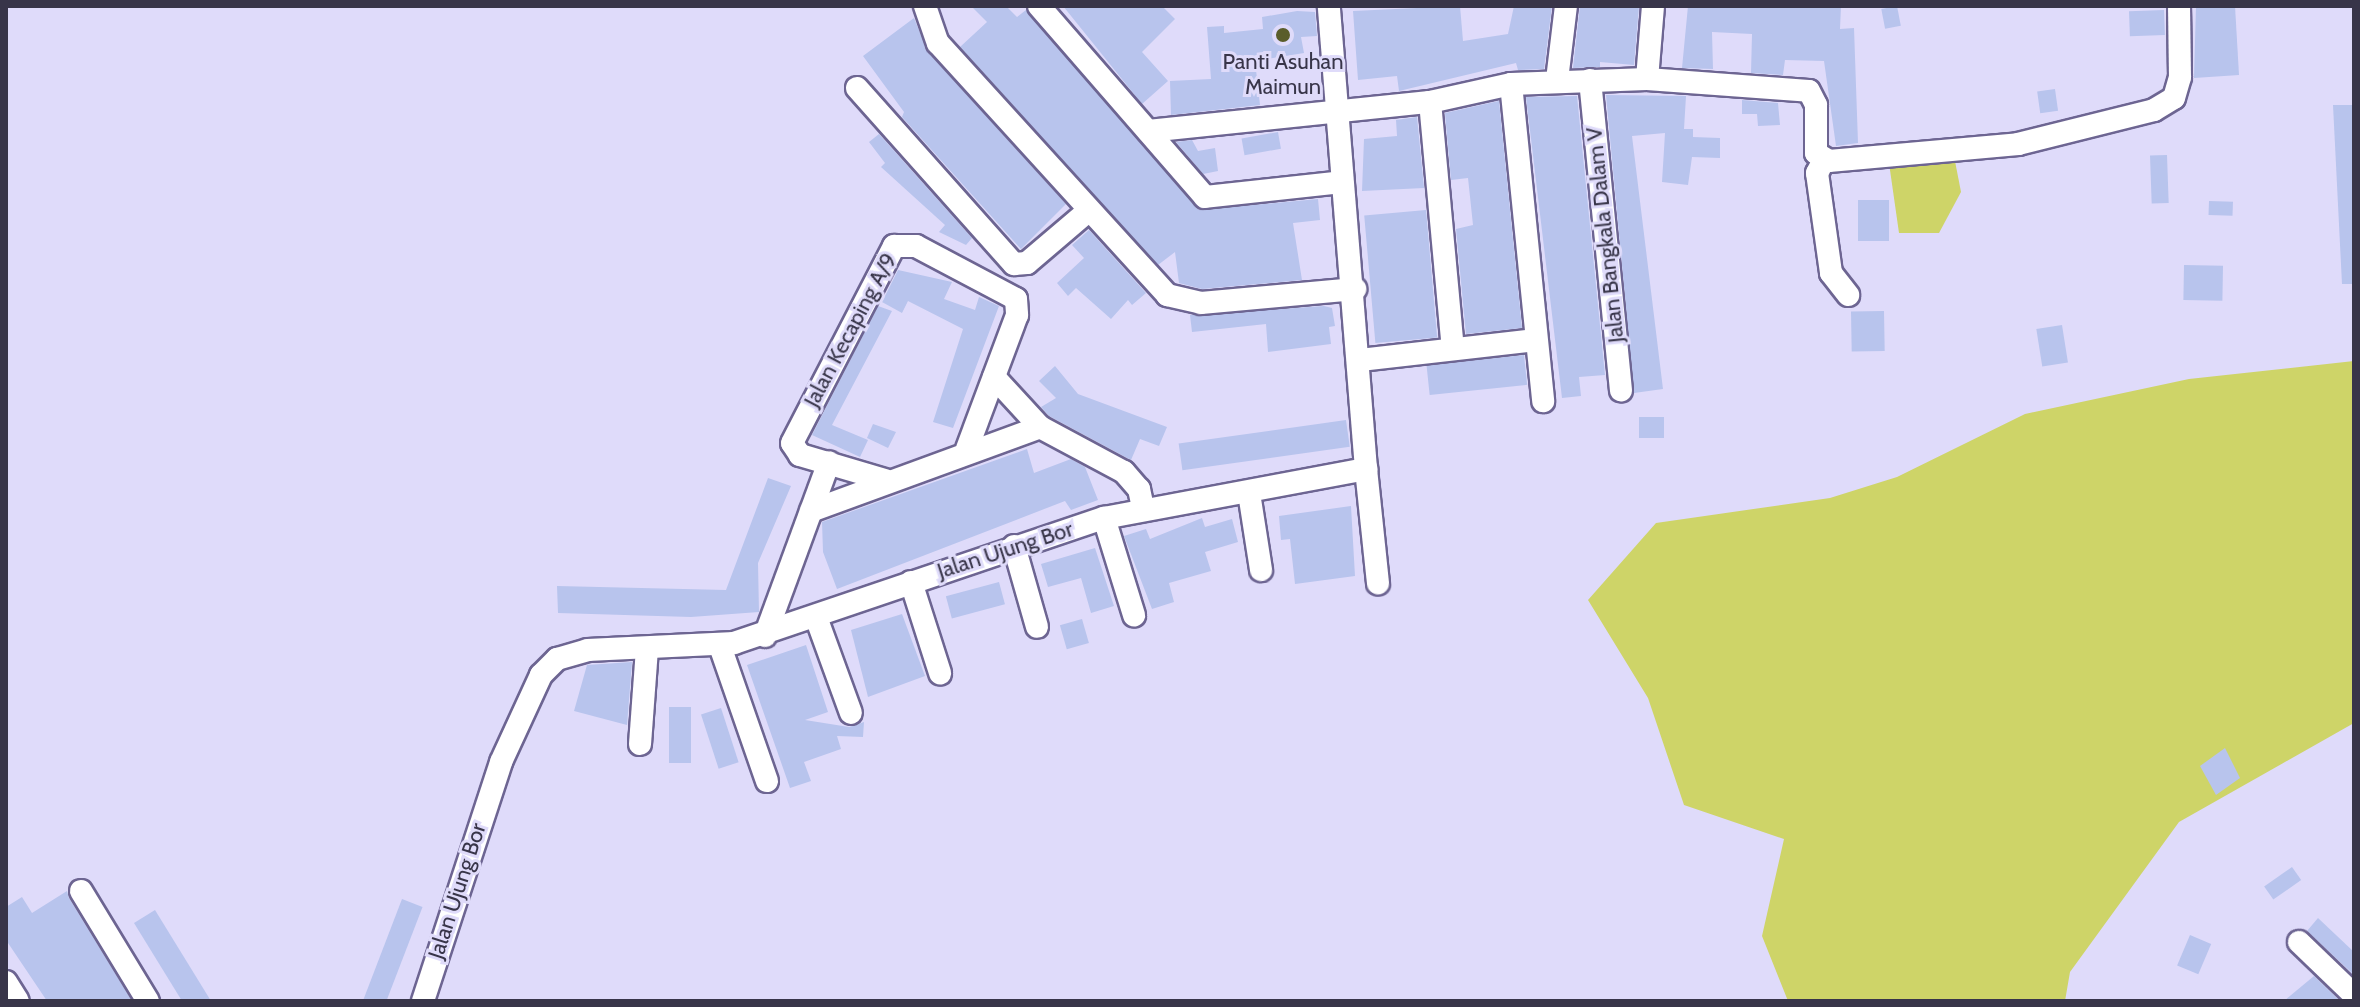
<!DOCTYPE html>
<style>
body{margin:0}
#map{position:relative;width:2360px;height:1007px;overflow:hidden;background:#dfdbfa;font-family:Cabin,sans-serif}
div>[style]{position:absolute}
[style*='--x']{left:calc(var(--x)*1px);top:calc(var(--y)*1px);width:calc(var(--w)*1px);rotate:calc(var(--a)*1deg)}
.green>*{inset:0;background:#ced468}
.building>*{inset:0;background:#b8c4ed;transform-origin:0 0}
.roads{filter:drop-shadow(2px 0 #6d6592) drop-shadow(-2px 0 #6d6592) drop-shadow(0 2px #6d6592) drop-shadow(0 -2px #6d6592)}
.minor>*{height:22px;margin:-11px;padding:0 11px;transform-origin:11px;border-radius:11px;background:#fff}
.dots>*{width:22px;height:22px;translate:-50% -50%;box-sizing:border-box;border:4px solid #dfdbfa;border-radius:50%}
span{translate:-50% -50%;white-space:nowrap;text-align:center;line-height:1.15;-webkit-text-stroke:6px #dfdbfa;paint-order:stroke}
.poi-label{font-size:22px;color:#383549}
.street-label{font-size:22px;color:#383549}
.frame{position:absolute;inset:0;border:8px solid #383549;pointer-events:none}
</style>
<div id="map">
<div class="green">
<div style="clip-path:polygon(1954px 156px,1961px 192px,1939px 233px,1899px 233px,1889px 163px)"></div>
<div style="clip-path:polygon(2354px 361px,2354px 723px,2179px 822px,2070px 972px,2065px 1001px,1788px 1001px,1762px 936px,1784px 839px,1684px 805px,1648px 698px,1588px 600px,1656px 523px,1830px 498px,1897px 477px,2025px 414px,2189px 379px)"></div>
</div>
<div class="building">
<div style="clip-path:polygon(971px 6px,1006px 6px,1017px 17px,1026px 10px,1199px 210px,1318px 199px,1320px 220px,1293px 223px,1302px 280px,1202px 289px,1179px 283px,1175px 252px,1158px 265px,960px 47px,987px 22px)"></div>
<div style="clip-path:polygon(1063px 6px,1162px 6px,1175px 19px,1142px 52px,1168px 81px,1142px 104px)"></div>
<div style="clip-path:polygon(1460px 6px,1463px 41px,1508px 34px,1514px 6px,1552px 6px,1544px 69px,1518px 70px,1516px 63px,1399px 91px,1397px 76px,1358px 80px,1353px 11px)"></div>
<div style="clip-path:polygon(1580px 6px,1639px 6px,1634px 65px,1600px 62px,1600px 67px,1573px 68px)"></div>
<div style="clip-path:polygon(1688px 6px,1841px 6px,1840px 29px,1854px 28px,1858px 143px,1836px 146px,1824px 61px,1785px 60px,1783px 75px,1751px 73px,1752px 34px,1712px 32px,1713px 69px,1682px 68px)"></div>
<div style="left:1897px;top:6px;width:20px;height:16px;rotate:79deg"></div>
<div style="clip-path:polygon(2196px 6px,2235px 6px,2239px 75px,2194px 78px)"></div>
<div style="left:2164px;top:10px;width:25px;height:35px;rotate:88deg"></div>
<div style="clip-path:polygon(1297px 11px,1315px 12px,1317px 36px,1301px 37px,1304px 53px,1255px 61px,1260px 105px,1171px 115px,1170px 81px,1211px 79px,1207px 27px,1224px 26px,1224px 33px,1263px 29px,1262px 17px)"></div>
<div style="clip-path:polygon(914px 18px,928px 52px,1066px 204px,1021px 249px,902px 117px,904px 112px,863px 56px)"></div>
<div style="left:2055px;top:89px;width:22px;height:18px;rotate:82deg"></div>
<div style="clip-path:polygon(1606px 95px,1686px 96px,1684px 129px,1693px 129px,1693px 137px,1720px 138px,1720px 158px,1692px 157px,1688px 185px,1662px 182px,1665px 133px,1632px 136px,1663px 389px,1634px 393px)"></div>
<div style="clip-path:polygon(1577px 96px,1605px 375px,1579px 377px,1581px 396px,1562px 398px,1526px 97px)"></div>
<div style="clip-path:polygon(1742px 100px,1778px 103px,1780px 125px,1758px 126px,1757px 114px,1742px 114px)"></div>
<div style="clip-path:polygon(1499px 101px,1522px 328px,1466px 334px,1456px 229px,1473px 225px,1468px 178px,1451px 180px,1445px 113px)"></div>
<div style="clip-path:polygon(2333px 105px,2354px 105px,2354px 284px,2342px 284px)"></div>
<div style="clip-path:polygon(1417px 117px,1424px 188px,1362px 191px,1364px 139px,1397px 136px,1396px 120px)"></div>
<div style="left:1278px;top:132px;width:17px;height:37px;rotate:80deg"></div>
<div style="clip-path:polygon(879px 134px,972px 238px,966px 245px,939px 232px,945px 225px,881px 167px,885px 163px,869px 142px)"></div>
<div style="clip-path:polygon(1192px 140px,1198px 151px,1215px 148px,1218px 171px,1203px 174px,1176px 142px)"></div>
<div style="left:2167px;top:155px;width:48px;height:17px;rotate:88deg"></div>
<div style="left:1889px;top:200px;width:41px;height:31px;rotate:90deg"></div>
<div style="left:2209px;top:201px;width:24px;height:14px;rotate:2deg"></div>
<div style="left:1426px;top:210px;width:128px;height:62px;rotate:85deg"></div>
<div style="clip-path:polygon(1089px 230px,1146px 293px,1132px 305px,1128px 300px,1111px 319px,1076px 288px,1068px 296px,1057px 283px,1084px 258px,1072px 245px)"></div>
<div style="left:2184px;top:265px;width:39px;height:35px;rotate:1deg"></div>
<div style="clip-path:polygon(898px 270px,952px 282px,944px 299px,975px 310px,979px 297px,999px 306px,953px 428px,933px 422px,963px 329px,908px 301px,902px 313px,882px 302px)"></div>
<div style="clip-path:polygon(878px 306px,892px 311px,832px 425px,868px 440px,860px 457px,812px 435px)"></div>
<div style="clip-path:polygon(1324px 306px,1332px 308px,1335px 326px,1329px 327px,1331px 344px,1268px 352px,1266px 324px,1192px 332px,1190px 315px)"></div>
<div style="left:1884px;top:311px;width:40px;height:33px;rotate:89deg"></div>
<div style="left:2062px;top:325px;width:38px;height:26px;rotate:81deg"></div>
<div style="left:1524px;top:355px;width:30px;height:98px;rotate:84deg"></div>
<div style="clip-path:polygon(1055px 366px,1078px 394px,1167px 427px,1159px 446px,1140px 439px,1131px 460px,1049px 416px,1041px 407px,1056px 398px,1039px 381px)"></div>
<div style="left:1639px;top:417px;width:25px;height:21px"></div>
<div style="left:1346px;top:420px;width:27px;height:169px;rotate:82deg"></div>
<div style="clip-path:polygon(873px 424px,896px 432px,888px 448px,867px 438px)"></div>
<div style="clip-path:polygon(1027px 449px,1034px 473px,1071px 459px,1085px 467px,1098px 500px,1071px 510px,1065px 501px,837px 589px,823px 552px,822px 522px)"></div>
<div style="clip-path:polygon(768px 478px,791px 486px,758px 563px,759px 612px,691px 617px,558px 613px,557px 586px,726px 590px)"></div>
<div style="clip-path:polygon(1351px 506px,1355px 576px,1295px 584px,1290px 539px,1281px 540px,1279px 516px)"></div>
<div style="clip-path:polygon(1202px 518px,1205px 527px,1232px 519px,1238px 542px,1205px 552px,1211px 571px,1169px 583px,1174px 602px,1152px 609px,1124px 536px,1146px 529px,1150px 539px)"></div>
<div style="clip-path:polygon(1095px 548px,1114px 606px,1091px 613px,1081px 578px,1048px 587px,1041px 564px)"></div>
<div style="left:999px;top:582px;width:23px;height:55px;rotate:75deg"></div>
<div style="clip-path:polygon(902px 614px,925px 676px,868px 697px,851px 630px)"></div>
<div style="left:1082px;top:619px;width:25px;height:23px;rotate:74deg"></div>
<div style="clip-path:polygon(806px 645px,828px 712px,805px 720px,849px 727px,864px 722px,863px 737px,837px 736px,841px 749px,804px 762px,811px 781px,790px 788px,747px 665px)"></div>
<div style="clip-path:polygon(632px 662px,627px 725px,574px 711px,587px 665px)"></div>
<div style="left:691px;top:707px;width:56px;height:22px;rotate:90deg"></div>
<div style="left:721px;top:708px;width:57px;height:21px;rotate:72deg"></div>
<div style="clip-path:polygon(2225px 748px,2240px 778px,2216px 795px,2200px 766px)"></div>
<div style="left:2292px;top:867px;width:16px;height:34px;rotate:55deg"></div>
<div style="clip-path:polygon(67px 891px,69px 898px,132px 1001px,47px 1001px,6px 940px,6px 907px,22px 897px,32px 913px)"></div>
<div style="left:402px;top:899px;width:22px;height:107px;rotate:21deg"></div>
<div style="clip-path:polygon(155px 910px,211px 1001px,182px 1001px,134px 923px)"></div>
<div style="clip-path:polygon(2318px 918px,2354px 952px,2353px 974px,2307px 931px)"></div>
<div style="left:2190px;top:935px;width:23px;height:33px;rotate:23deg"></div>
<div style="clip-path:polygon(2314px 976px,2340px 1001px,2284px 1001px)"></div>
</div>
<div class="roads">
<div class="minor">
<div style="--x:925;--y:6;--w:39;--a:71"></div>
<div style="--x:938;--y:43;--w:341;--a:47.7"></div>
<div style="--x:1167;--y:295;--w:35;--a:13"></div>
<div style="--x:1201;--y:303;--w:155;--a:-5.2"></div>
<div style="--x:1039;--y:6;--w:253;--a:49"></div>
<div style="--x:1205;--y:197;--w:138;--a:-6.2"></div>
<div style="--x:1647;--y:79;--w:73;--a:-85.3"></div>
<div style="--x:1557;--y:80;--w:75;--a:-83.1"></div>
<div style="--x:1590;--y:80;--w:312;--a:84.3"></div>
<div style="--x:1511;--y:84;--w:319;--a:84.2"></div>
<div style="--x:857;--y:88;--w:236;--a:48.3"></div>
<div style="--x:1014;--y:264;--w:13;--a:-4"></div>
<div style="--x:1027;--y:263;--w:80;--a:-40.4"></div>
<div style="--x:1430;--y:102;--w:247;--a:84.7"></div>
<div style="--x:1148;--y:131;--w:283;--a:-5.9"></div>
<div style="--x:1430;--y:102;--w:83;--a:-12.5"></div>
<div style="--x:1511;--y:84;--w:136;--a:-2.1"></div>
<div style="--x:1647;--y:79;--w:162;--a:4.2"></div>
<div style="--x:1809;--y:91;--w:16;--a:63"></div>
<div style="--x:1816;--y:105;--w:48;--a:90"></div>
<div style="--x:1816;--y:153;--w:15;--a:32"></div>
<div style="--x:1829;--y:161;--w:190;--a:-5.1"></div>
<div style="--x:2018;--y:144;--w:140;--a:-14"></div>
<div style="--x:2154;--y:110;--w:23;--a:-31"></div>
<div style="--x:2174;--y:98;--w:22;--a:-74"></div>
<div style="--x:2180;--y:77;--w:71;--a:-90.8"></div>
<div style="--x:1824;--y:160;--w:15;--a:118"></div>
<div style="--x:1817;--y:173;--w:101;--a:82"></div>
<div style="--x:1831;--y:273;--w:28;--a:52"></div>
<div style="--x:1360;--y:360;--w:177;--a:-6.5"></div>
<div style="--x:994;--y:377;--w:68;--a:47.4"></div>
<div style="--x:1040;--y:427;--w:95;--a:28.2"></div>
<div style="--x:1124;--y:472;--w:23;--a:49"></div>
<div style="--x:1139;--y:489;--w:19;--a:78"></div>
<div style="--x:1366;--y:469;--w:115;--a:84"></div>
<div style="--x:885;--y:480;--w:89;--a:-163.6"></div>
<div style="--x:800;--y:455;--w:14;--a:-124"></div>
<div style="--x:792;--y:443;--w:222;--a:-62.6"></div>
<div style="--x:894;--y:246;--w:22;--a:0"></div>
<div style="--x:916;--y:246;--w:113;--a:27.9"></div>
<div style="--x:1016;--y:299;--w:16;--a:86"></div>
<div style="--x:1017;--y:315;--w:143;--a:110.5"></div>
<div style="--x:1249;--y:493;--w:78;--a:81.1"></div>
<div style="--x:811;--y:511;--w:244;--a:-20.1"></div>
<div style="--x:1104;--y:518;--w:102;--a:72.8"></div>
<div style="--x:1014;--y:546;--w:84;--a:74.1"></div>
<div style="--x:911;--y:582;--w:96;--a:72.3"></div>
<div style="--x:816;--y:617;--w:102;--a:70"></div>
<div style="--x:765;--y:636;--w:185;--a:-69.8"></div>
<div style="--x:720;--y:646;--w:143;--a:70.8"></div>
<div style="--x:640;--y:744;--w:96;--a:-85.8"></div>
<div style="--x:81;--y:891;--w:129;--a:58.7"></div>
<div style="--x:2299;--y:942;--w:76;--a:43.9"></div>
<div style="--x:6;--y:982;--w:22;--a:58"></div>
<div style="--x:423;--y:1001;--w:251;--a:-71.9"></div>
<div style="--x:501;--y:762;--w:96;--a:-65.3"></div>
<div style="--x:541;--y:675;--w:23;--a:-45"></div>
<div style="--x:557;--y:659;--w:32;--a:-16"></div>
<div style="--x:588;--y:650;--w:146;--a:-2.7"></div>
<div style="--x:734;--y:643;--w:391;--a:-18.7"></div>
<div style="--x:1104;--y:518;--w:267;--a:-10.6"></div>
<div style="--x:1366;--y:469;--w:464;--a:-94.6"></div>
</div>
</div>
<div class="dots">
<div style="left:1283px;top:35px;background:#5a5d2a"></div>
</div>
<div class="poi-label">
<span style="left:1283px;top:74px">Panti Asuhan<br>Maimun</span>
</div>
<div class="street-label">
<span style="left:1605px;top:235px;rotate:-96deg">Jalan Bangkala Dalam V</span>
<span style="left:850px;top:330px;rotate:-62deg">Jalan Kecaping A/9</span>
<span style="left:1005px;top:550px;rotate:-18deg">Jalan Ujung Bor</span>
<span style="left:457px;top:891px;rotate:-72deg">Jalan Ujung Bor</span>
</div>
<div class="frame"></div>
</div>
